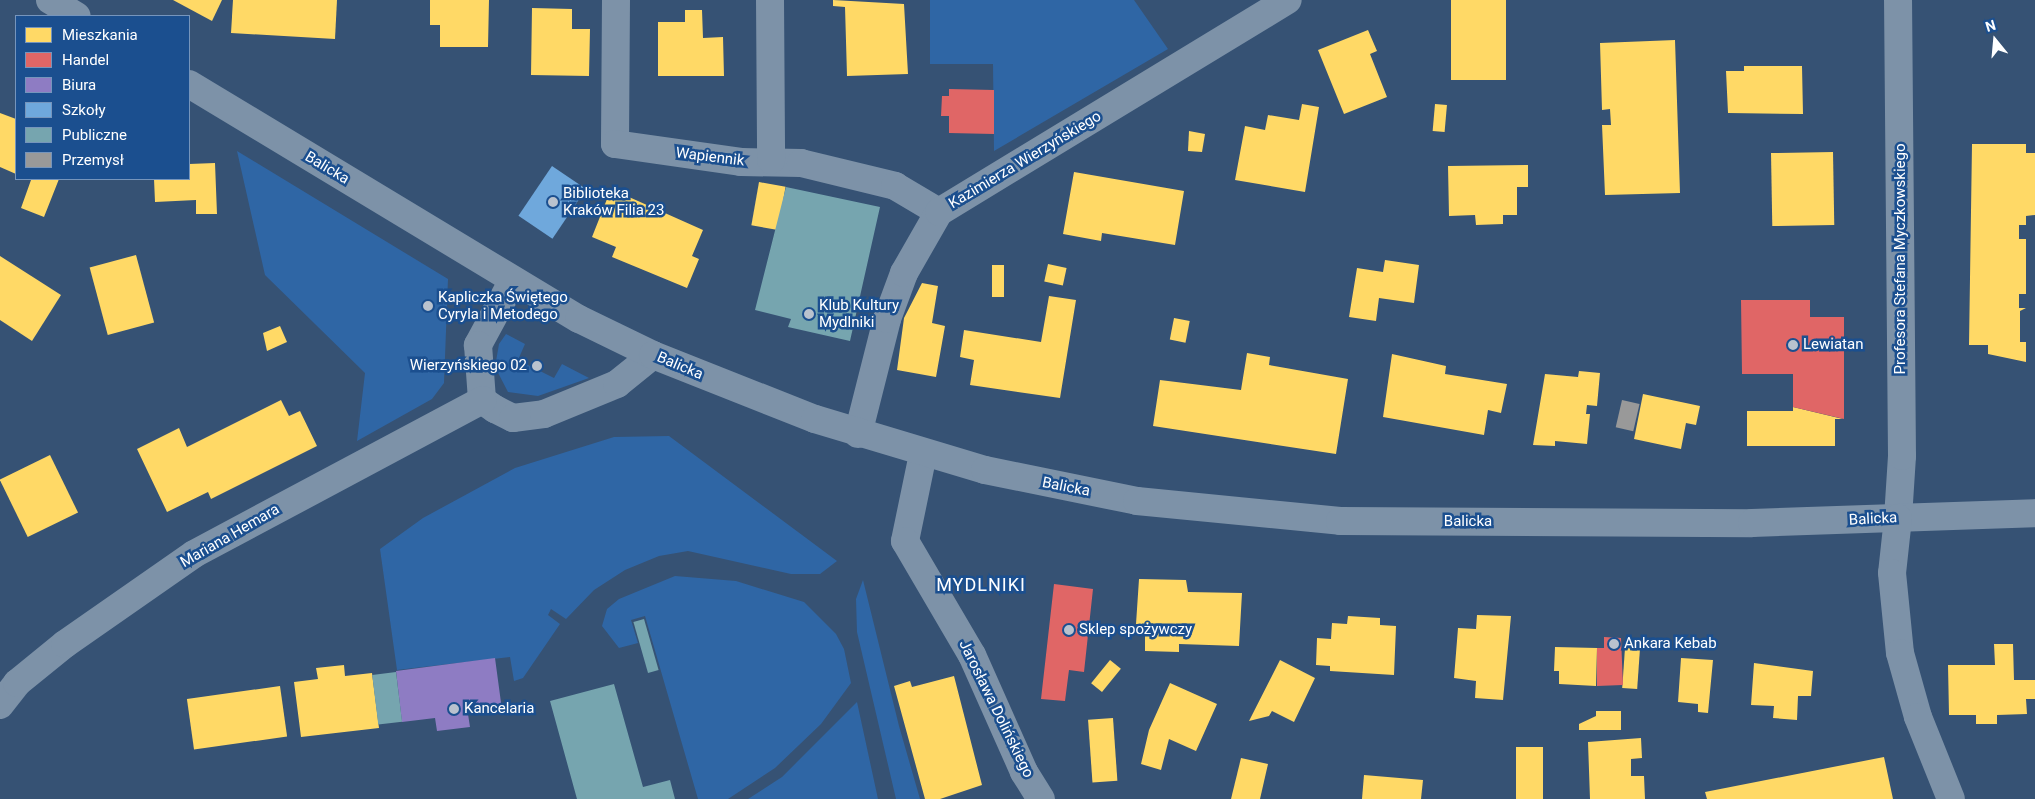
<!DOCTYPE html>
<meta charset="utf-8">
<style>
body{margin:0}
#map{position:relative;width:2035px;height:799px;overflow:hidden;background:#365274;font-family:Roboto,sans-serif}
div>[style]{position:absolute}
[style*='--x']{left:calc(var(--x)*1px);top:calc(var(--y)*1px);width:calc(var(--w)*1px);rotate:calc(var(--a)*1deg)}
.green>*{inset:0;background:#2f66a5}
.homes>*{inset:0;background:#ffd966;transform-origin:0 0}
.shops>*{inset:0;background:#e06666}
.offices>*{inset:0;background:#8e7cc3}
.schools>*{inset:0;background:#6fa8dc;transform-origin:0 0}
.public>*{inset:0;background:#76a5af;transform-origin:0 0}
.industry>*{inset:0;background:#999;transform-origin:0 0}
.minor>*{height:28px;margin:-14px;padding:0 14px;transform-origin:14px;border-radius:14px;background:#7d92a8}
.tertiary>*{height:28px;margin:-14px;padding:0 14px;transform-origin:14px;border-radius:14px;background:#7d92a8}
.dots>*{width:14px;height:14px;translate:-50% -50%;box-sizing:border-box;border:2px solid #1b4f8f;border-radius:50%}
span{translate:-50% -50%;white-space:nowrap;text-align:center;line-height:1.15;-webkit-text-stroke:5px #1b4f8f;paint-order:stroke}
.street-label{font-size:15px;color:#fff}
.poi-label{font-size:15px;color:#fff}
.left{translate:0 -50%;text-align:left}
.right{translate:-100% -50%;text-align:right}
.quarter-label{font-size:18px;color:#fff;letter-spacing:1px}
.legend{position:absolute;left:15px;top:15px;width:175px;height:165px;box-sizing:border-box;background:#1b4f8f;border:1px solid #7695bc;margin:0;padding:6px 9px;list-style:none;font-size:15px;color:#fff}
.legend li{display:flex;align-items:center;gap:10px;height:25px}
.legend b{width:25px;border:1px solid #7695bc}
.north{position:absolute;left:1970px;top:15px;width:50px;height:50px;-webkit-text-stroke:4px #1b4f8f;paint-order:stroke;rotate:343deg;font-size:14px;font-weight:700;line-height:20px;text-align:center;color:#fff}
.north::after{content:'';display:block;margin:auto;width:18px;height:22px;background:#fff;clip-path:polygon(50% 0,100% 100%,50% 72%,0 100%)}
</style>
<div id="map">
<div class="green">
<div style="clip-path:polygon(930px 0,1134px 0,1168px 49px,994px 151px,993px 64px,930px 64px)"></div>
<div style="clip-path:polygon(237px 151px,448px 279px,444px 383px,432px 399px,357px 441px,365px 373px,265px 275px)"></div>
<div style="clip-path:polygon(506px 334px,525px 344px,518px 360px,554px 378px,562px 364px,589px 378px,538px 396px,508px 392px,495px 367px,499px 344px)"></div>
<div style="clip-path:polygon(669px 436px,837px 561px,820px 574px,791px 574px,688px 551px,659px 556px,625px 570px,594px 590px,566px 619px,551px 609px,548px 615px,560px 624px,523px 678px,514px 681px,510px 657px,397px 670px,380px 549px,423px 518px,515px 468px,614px 437px)"></div>
<div style="clip-path:polygon(675px 576px,736px 581px,804px 602px,836px 634px,844px 649px,851px 683px,821px 724px,775px 768px,728px 799px,698px 799px,645px 616px,631px 620px,638px 643px,619px 648px,602px 626px,607px 609px,619px 599px)"></div>
<div style="clip-path:polygon(863px 580px,899px 726px,920px 799px,896px 799px,857px 632px,856px 599px)"></div>
<div style="clip-path:polygon(857px 702px,878px 799px,748px 799px,782px 777px)"></div>
</div>
<div class="homes">
<div style="clip-path:polygon(173px 0,222px 0,212px 21px)"></div>
<div style="clip-path:polygon(233px 0,337px 0,335px 39px,231px 33px)"></div>
<div style="clip-path:polygon(430px 0,489px 0,488px 47px,440px 47px,440px 25px,430px 25px)"></div>
<div style="clip-path:polygon(833px 0,904px 4px,908px 74px,847px 76px,845px 7px,833px 6px)"></div>
<div style="left:1451px;top:0;width:55px;height:80px"></div>
<div style="clip-path:polygon(532px 8px,572px 9px,572px 29px,590px 29px,589px 76px,531px 75px)"></div>
<div style="clip-path:polygon(685px 10px,702px 10px,703px 38px,723px 37px,724px 76px,658px 76px,658px 22px,685px 22px)"></div>
<div style="clip-path:polygon(1368px 30px,1377px 51px,1370px 54px,1387px 97px,1344px 114px,1318px 50px)"></div>
<div style="clip-path:polygon(1675px 40px,1680px 193px,1605px 195px,1602px 125px,1611px 125px,1610px 109px,1602px 110px,1600px 43px)"></div>
<div style="clip-path:polygon(1744px 66px,1802px 66px,1803px 114px,1728px 113px,1726px 71px,1744px 71px)"></div>
<div style="clip-path:polygon(1302px 104px,1319px 107px,1305px 192px,1235px 180px,1245px 126px,1265px 130px,1268px 115px,1299px 120px)"></div>
<div style="left:1435px;top:104px;width:12px;height:27px;rotate:5deg"></div>
<div style="clip-path:polygon(0 113px,16px 119px,16px 174px,0 167px)"></div>
<div style="clip-path:polygon(1189px 131px,1205px 134px,1202px 152px,1188px 151px)"></div>
<div style="clip-path:polygon(1972px 144px,2026px 144px,2026px 153px,2035px 153px,2035px 215px,2026px 216px,2026px 225px,2019px 225px,2019px 239px,2026px 239px,2026px 294px,2019px 294px,2019px 308px,2026px 308px,2020px 311px,2020px 342px,2026px 342px,2026px 362px,1988px 354px,1988px 345px,1969px 345px)"></div>
<div style="left:1833px;top:152px;width:73px;height:62px;rotate:89deg"></div>
<div style="clip-path:polygon(215px 163px,217px 214px,196px 214px,196px 200px,155px 202px,154px 179px,189px 179px,189px 164px)"></div>
<div style="clip-path:polygon(1528px 165px,1528px 187px,1517px 187px,1517px 215px,1503px 215px,1503px 224px,1476px 225px,1475px 215px,1449px 216px,1448px 166px)"></div>
<div style="clip-path:polygon(1074px 172px,1184px 191px,1175px 245px,1102px 233px,1101px 241px,1063px 234px)"></div>
<div style="clip-path:polygon(28px 179px,59px 179px,44px 217px,21px 208px,31px 180px)"></div>
<div style="left:759px;top:182px;width:27px;height:44px;rotate:10deg"></div>
<div style="clip-path:polygon(611px 189px,703px 230px,692px 256px,699px 259px,687px 288px,612px 257px,616px 247px,592px 237px)"></div>
<div style="left:136px;top:255px;width:70px;height:48px;rotate:75deg"></div>
<div style="clip-path:polygon(0 256px,61px 295px,32px 341px,0 320px)"></div>
<div style="clip-path:polygon(1385px 260px,1419px 265px,1414px 303px,1379px 298px,1376px 321px,1349px 317px,1357px 268px,1383px 272px)"></div>
<div style="left:1048px;top:264px;width:19px;height:18px;rotate:12deg"></div>
<div style="left:992px;top:265px;width:12px;height:32px"></div>
<div style="clip-path:polygon(922px 283px,938px 286px,932px 323px,945px 326px,936px 377px,897px 370px,904px 318px)"></div>
<div style="clip-path:polygon(1049px 296px,1076px 300px,1060px 398px,970px 385px,974px 360px,960px 357px,964px 330px,1041px 342px)"></div>
<div style="left:1174px;top:318px;width:16px;height:22px;rotate:11deg"></div>
<div style="clip-path:polygon(280px 326px,287px 342px,267px 351px,263px 333px)"></div>
<div style="clip-path:polygon(1247px 353px,1270px 357px,1269px 365px,1348px 379px,1336px 454px,1153px 426px,1160px 380px,1241px 390px)"></div>
<div style="clip-path:polygon(1392px 354px,1446px 366px,1445px 374px,1507px 384px,1501px 413px,1488px 410px,1484px 435px,1383px 417px)"></div>
<div style="clip-path:polygon(1579px 371px,1600px 373px,1597px 406px,1587px 405px,1586px 414px,1590px 414px,1587px 444px,1555px 441px,1555px 446px,1533px 445px,1545px 374px,1578px 377px)"></div>
<div style="clip-path:polygon(1643px 394px,1700px 406px,1696px 425px,1686px 423px,1681px 449px,1634px 439px)"></div>
<div style="clip-path:polygon(281px 400px,289px 416px,300px 411px,317px 446px,211px 499px,208px 492px,167px 512px,137px 449px,179px 428px,187px 447px)"></div>
<div style="clip-path:polygon(1793px 407px,1843px 419px,1835px 419px,1835px 446px,1747px 446px,1747px 411px,1793px 411px)"></div>
<div style="left:50px;top:455px;width:64px;height:56px;rotate:64deg"></div>
<div style="clip-path:polygon(1139px 579px,1186px 580px,1188px 592px,1242px 593px,1239px 646px,1179px 644px,1179px 652px,1145px 651px,1145px 625px,1136px 624px)"></div>
<div style="clip-path:polygon(1477px 615px,1511px 616px,1503px 700px,1475px 698px,1476px 681px,1454px 678px,1458px 628px,1476px 629px)"></div>
<div style="clip-path:polygon(1348px 616px,1380px 618px,1380px 625px,1396px 626px,1394px 675px,1330px 671px,1330px 666px,1316px 665px,1317px 638px,1331px 639px,1332px 623px,1347px 624px)"></div>
<div style="clip-path:polygon(1994px 644px,2013px 644px,2014px 680px,2035px 680px,2035px 699px,2026px 699px,2027px 714px,1997px 715px,1997px 724px,1976px 724px,1976px 715px,1949px 715px,1948px 665px,1995px 665px)"></div>
<div style="clip-path:polygon(1555px 647px,1597px 648px,1596px 686px,1559px 684px,1559px 671px,1554px 671px)"></div>
<div style="left:1625px;top:648px;width:15px;height:40px;rotate:4deg"></div>
<div style="clip-path:polygon(1681px 658px,1713px 660px,1708px 713px,1698px 712px,1698px 704px,1678px 702px)"></div>
<div style="left:1110px;top:660px;width:14px;height:30px;rotate:39deg"></div>
<div style="clip-path:polygon(1280px 660px,1315px 678px,1294px 722px,1272px 711px,1269px 716px,1249px 721px)"></div>
<div style="clip-path:polygon(1754px 663px,1813px 671px,1811px 696px,1798px 696px,1797px 720px,1773px 718px,1774px 706px,1751px 705px)"></div>
<div style="clip-path:polygon(344px 665px,345px 676px,372px 673px,379px 728px,301px 737px,294px 682px,318px 679px,316px 668px)"></div>
<div style="clip-path:polygon(954px 676px,982px 785px,940px 799px,925px 799px,894px 686px,910px 681px,912px 687px)"></div>
<div style="clip-path:polygon(1170px 683px,1217px 704px,1196px 751px,1169px 739px,1161px 770px,1141px 764px,1149px 730px)"></div>
<div style="left:280px;top:686px;width:51px;height:94px;rotate:82deg"></div>
<div style="clip-path:polygon(1596px 711px,1621px 711px,1621px 730px,1579px 730px,1579px 724px,1596px 716px)"></div>
<div style="left:1113px;top:718px;width:63px;height:25px;rotate:86deg"></div>
<div style="clip-path:polygon(1641px 738px,1642px 758px,1631px 759px,1631px 776px,1644px 776px,1645px 799px,1590px 799px,1588px 742px)"></div>
<div style="left:1516px;top:747px;width:27px;height:52px"></div>
<div style="clip-path:polygon(1884px 757px,1893px 799px,1707px 799px,1705px 792px)"></div>
<div style="clip-path:polygon(1241px 758px,1268px 764px,1260px 799px,1231px 799px)"></div>
<div style="clip-path:polygon(1364px 775px,1423px 780px,1421px 799px,1362px 799px)"></div>
</div>
<div class="shops">
<div style="clip-path:polygon(949px 89px,994px 90px,994px 134px,949px 133px,949px 116px,941px 116px,942px 96px,949px 96px)"></div>
<div style="clip-path:polygon(1741px 300px,1810px 300px,1810px 317px,1844px 317px,1844px 419px,1793px 407px,1793px 374px,1742px 374px)"></div>
<div style="clip-path:polygon(1054px 584px,1093px 589px,1084px 672px,1069px 670px,1065px 701px,1041px 699px)"></div>
<div style="clip-path:polygon(1604px 637px,1621px 638px,1623px 685px,1597px 686px,1597px 648px,1604px 648px)"></div>
</div>
<div class="offices">
<div style="clip-path:polygon(495px 658px,502px 710px,468px 714px,470px 727px,437px 731px,435px 718px,402px 722px,396px 671px)"></div>
</div>
<div class="schools">
<div style="left:552px;top:166px;width:41px;height:60px;rotate:34deg"></div>
</div>
<div class="public">
<div style="clip-path:polygon(786px 187px,880px 207px,850px 341px,788px 327px,791px 319px,755px 310px)"></div>
<div style="left:644px;top:619px;width:53px;height:11px;rotate:74deg"></div>
<div style="left:396px;top:672px;width:50px;height:24px;rotate:83deg"></div>
<div style="clip-path:polygon(614px 684px,643px 787px,670px 780px,675px 799px,577px 799px,550px 701px)"></div>
</div>
<div class="industry">
<div style="left:1622px;top:400px;width:18px;height:28px;rotate:13deg"></div>
</div>
<div class="minor">
<div style="--x:616;--y:0;--w:144;--a:90.4"></div>
<div style="--x:615;--y:144;--w:127;--a:8.1"></div>
<div style="--x:741;--y:162;--w:60;--a:1"></div>
<div style="--x:801;--y:163;--w:97;--a:13.7"></div>
<div style="--x:895;--y:186;--w:51;--a:30.6"></div>
<div style="--x:770;--y:0;--w:160;--a:89.6"></div>
<div style="--x:512;--y:282;--w:72;--a:118.4"></div>
<div style="--x:478;--y:345;--w:55;--a:85.8"></div>
<div style="--x:482;--y:400;--w:16;--a:35"></div>
<div style="--x:495;--y:409;--w:20;--a:27"></div>
<div style="--x:513;--y:418;--w:31;--a:-7"></div>
<div style="--x:544;--y:414;--w:79;--a:-22.3"></div>
<div style="--x:617;--y:384;--w:46;--a:-38.9"></div>
<div style="--x:858;--y:434;--w:119;--a:-75.8"></div>
<div style="--x:887;--y:319;--w:49;--a:-69.7"></div>
<div style="--x:904;--y:273;--w:70;--a:-60.2"></div>
<div style="--x:939;--y:212;--w:408;--a:-31.3"></div>
<div style="--x:923;--y:454;--w:89;--a:101.7"></div>
<div style="--x:905;--y:541;--w:132;--a:59.6"></div>
<div style="--x:972;--y:655;--w:128;--a:66"></div>
<div style="--x:1024;--y:772;--w:32;--a:58"></div>
<div style="--x:1898;--y:518;--w:62;--a:-86.3"></div>
<div style="--x:1902;--y:456;--w:456;--a:-90.5"></div>
<div style="--x:0;--y:705;--w:28;--a:-52"></div>
<div style="--x:17;--y:683;--w:62;--a:-39.1"></div>
<div style="--x:65;--y:644;--w:157;--a:-34.9"></div>
<div style="--x:194;--y:554;--w:327;--a:-28.1"></div>
</div>
<div class="tertiary">
<div style="--x:50;--y:0;--w:31;--a:31"></div>
<div style="--x:189;--y:84;--w:455;--a:31.1"></div>
<div style="--x:579;--y:319;--w:82;--a:25.9"></div>
<div style="--x:653;--y:355;--w:174;--a:21.6"></div>
<div style="--x:815;--y:419;--w:177;--a:16.7"></div>
<div style="--x:985;--y:470;--w:155;--a:11.5"></div>
<div style="--x:1137;--y:501;--w:204;--a:5.6"></div>
<div style="--x:1340;--y:521;--w:412;--a:0.3"></div>
<div style="--x:1752;--y:523;--w:283;--a:-2"></div>
<div style="--x:1898;--y:518;--w:55;--a:96.2"></div>
<div style="--x:1892;--y:573;--w:80;--a:84.3"></div>
<div style="--x:1900;--y:653;--w:66;--a:74.3"></div>
<div style="--x:1918;--y:717;--w:88;--a:68.1"></div>
</div>
<div class="dots">
<div style="left:553px;top:202px;background:#b9c2ce"></div>
<div style="left:428px;top:306px;background:#b9c2ce"></div>
<div style="left:809px;top:314px;background:#b9c2ce"></div>
<div style="left:1793px;top:345px;background:#b9c2ce"></div>
<div style="left:537px;top:366px;background:#b9c2ce"></div>
<div style="left:1069px;top:630px;background:#b9c2ce"></div>
<div style="left:1614px;top:644px;background:#b9c2ce"></div>
<div style="left:454px;top:709px;background:#b9c2ce"></div>
</div>
<div class="street-label">
<span style="left:710px;top:157px;rotate:7deg">Wapiennik</span>
<span style="left:1025px;top:160px;rotate:-31deg">Kazimierza Wierzyńskiego</span>
<span style="left:327px;top:168px;rotate:31deg">Balicka</span>
<span style="left:1901px;top:259px;rotate:-90deg">Profesora Stefana Myczkowskiego</span>
<span style="left:680px;top:366px;rotate:23deg">Balicka</span>
<span style="left:1066px;top:487px;rotate:11deg">Balicka</span>
<span style="left:1873px;top:519px;rotate:-3deg">Balicka</span>
<span style="left:1468px;top:522px">Balicka</span>
<span style="left:230px;top:536px;rotate:-30deg">Mariana Hemara</span>
<span style="left:996px;top:709px;rotate:64deg">Jarosława Dolińskiego</span>
</div>
<div class="poi-label">
<span class="left" style="left:563px;top:202px">Biblioteka<br>Kraków Filia 23</span>
<span class="left" style="left:438px;top:306px">Kapliczka Świętego<br>Cyryla i Metodego</span>
<span class="left" style="left:819px;top:314px">Klub Kultury<br>Mydlniki</span>
<span class="left" style="left:1803px;top:345px">Lewiatan</span>
<span class="right" style="left:527px;top:366px">Wierzyńskiego 02</span>
<span class="left" style="left:1079px;top:630px">Sklep spożywczy</span>
<span class="left" style="left:1624px;top:644px">Ankara Kebab</span>
<span class="left" style="left:464px;top:709px">Kancelaria</span>
</div>
<div class="quarter-label">
<span style="left:981px;top:585px">MYDLNIKI</span>
</div>
<ul class="legend">
<li><b style="height:14px;background:#ffd966"></b>Mieszkania</li>
<li><b style="height:14px;background:#e06666"></b>Handel</li>
<li><b style="height:14px;background:#8e7cc3"></b>Biura</li>
<li><b style="height:14px;background:#6fa8dc"></b>Szkoły</li>
<li><b style="height:14px;background:#76a5af"></b>Publiczne</li>
<li><b style="height:14px;background:#999"></b>Przemysł</li>
</ul>
<div class="north">N</div>
</div>
